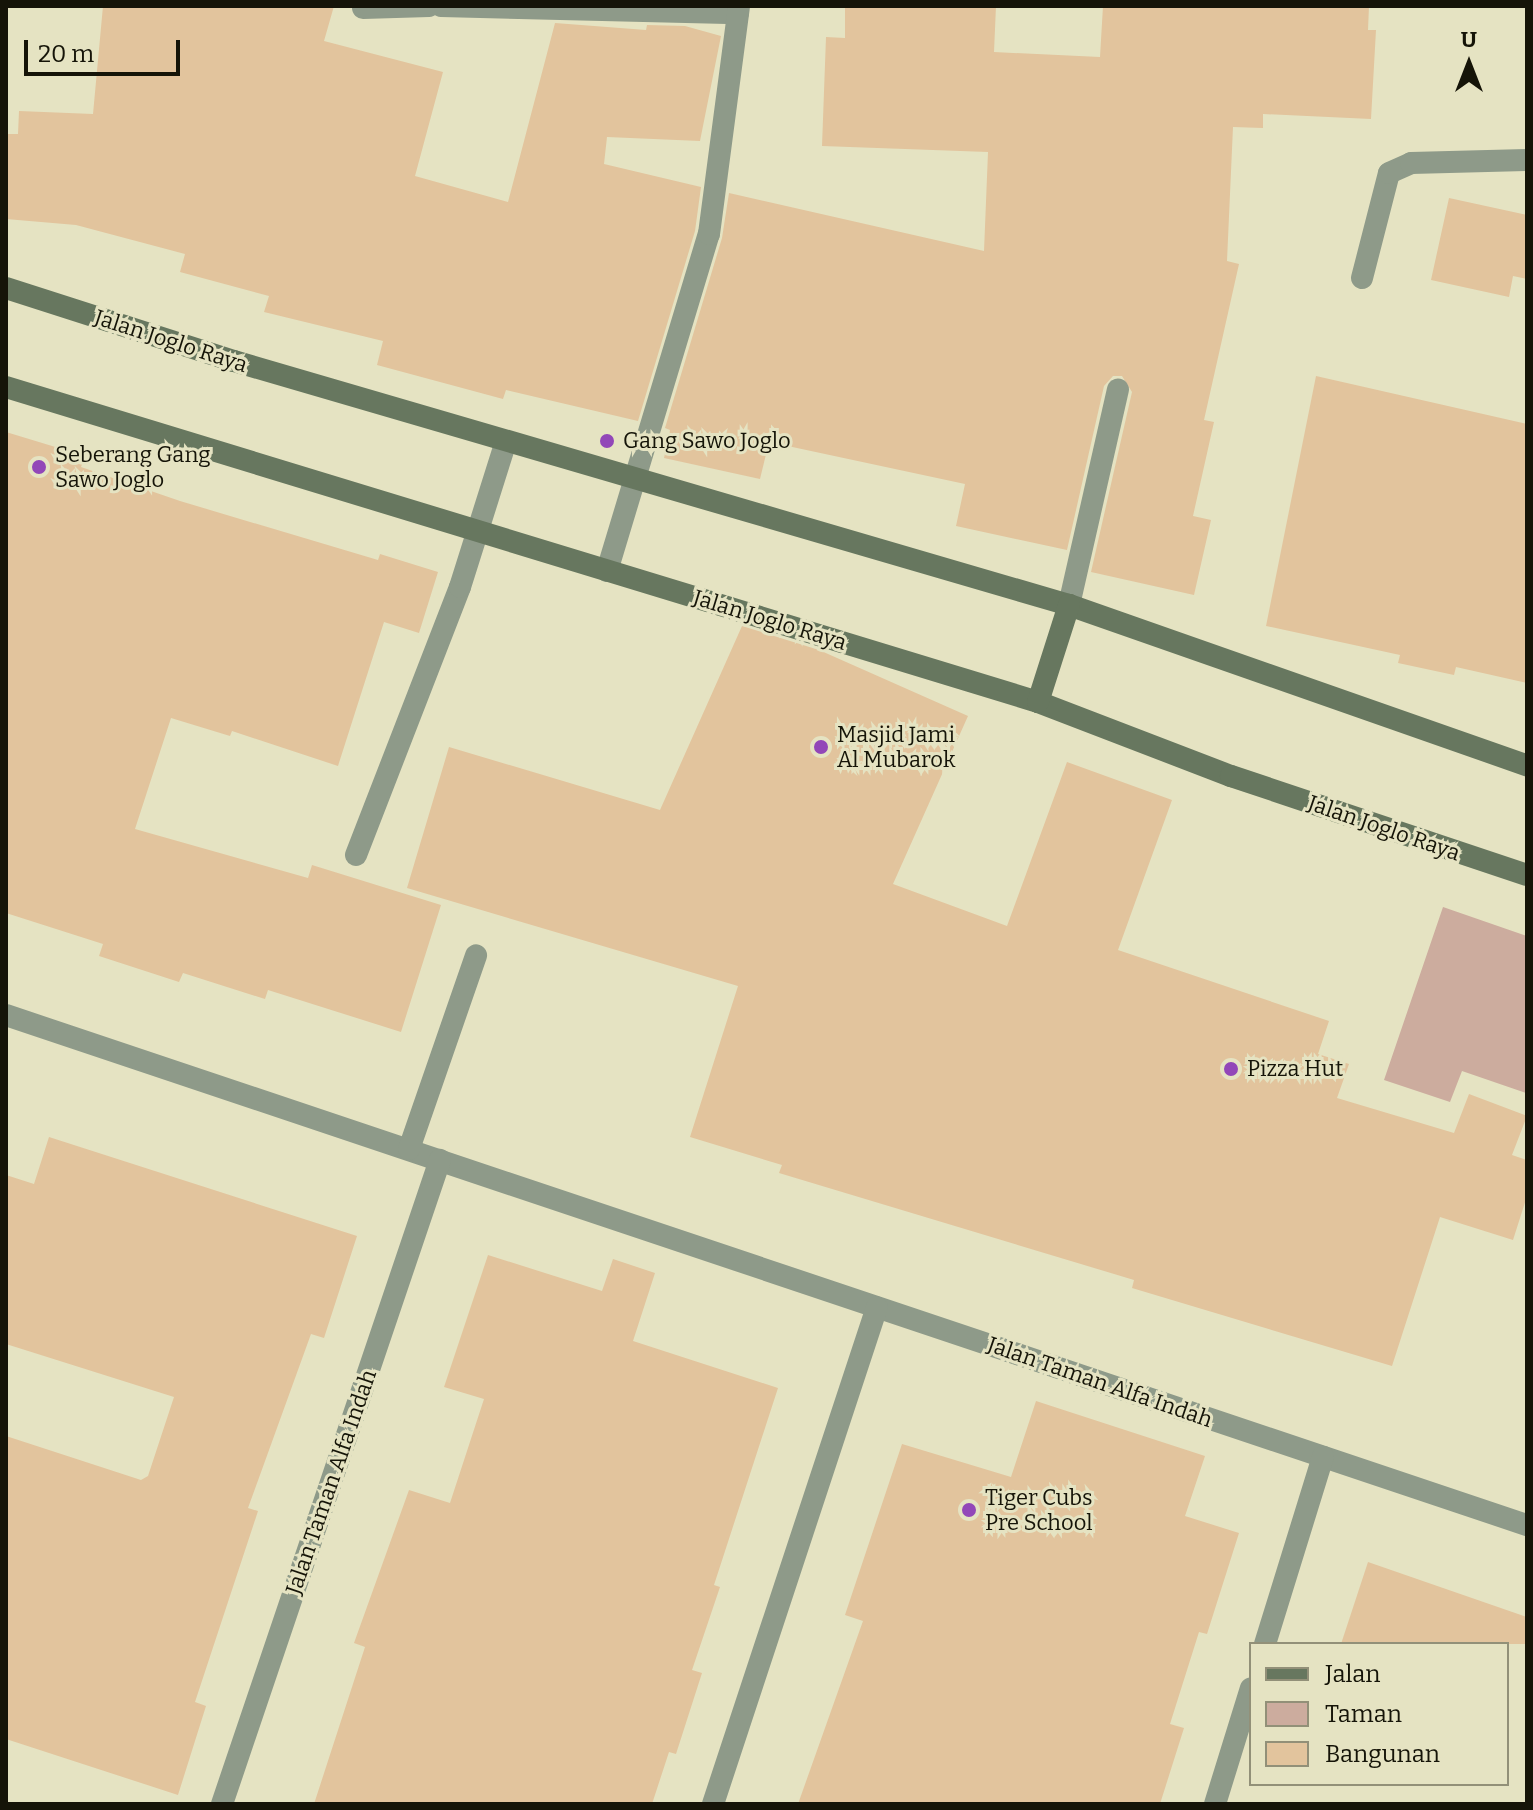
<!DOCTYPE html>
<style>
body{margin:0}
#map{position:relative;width:1533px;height:1810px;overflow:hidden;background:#e5e3c2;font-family:Bitter,serif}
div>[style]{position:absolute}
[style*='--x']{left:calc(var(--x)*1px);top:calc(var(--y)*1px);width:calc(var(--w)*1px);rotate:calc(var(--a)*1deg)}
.green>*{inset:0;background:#ccac9e}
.building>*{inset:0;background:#e2c49d}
.service>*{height:22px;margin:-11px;padding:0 11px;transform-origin:11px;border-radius:11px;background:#8e9a89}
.minor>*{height:22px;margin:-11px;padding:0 11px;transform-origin:11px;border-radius:11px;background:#8e9a89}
.secondary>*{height:22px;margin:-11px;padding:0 11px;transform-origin:11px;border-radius:11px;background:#67775f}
.dots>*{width:22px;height:22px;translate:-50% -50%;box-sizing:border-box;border:4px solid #e5e3c2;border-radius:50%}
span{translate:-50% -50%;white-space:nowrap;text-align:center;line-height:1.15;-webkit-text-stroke:6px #e5e3c2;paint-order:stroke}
.street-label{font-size:22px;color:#151408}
.poi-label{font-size:22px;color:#151408}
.left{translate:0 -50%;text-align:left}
.frame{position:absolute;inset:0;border:8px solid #151408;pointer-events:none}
.legend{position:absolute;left:1249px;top:1642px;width:260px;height:144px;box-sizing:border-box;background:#e5e3c2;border:2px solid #929078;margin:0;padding:10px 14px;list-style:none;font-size:24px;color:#151408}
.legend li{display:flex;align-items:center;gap:16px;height:40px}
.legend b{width:40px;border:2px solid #929078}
.north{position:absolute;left:1429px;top:24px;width:80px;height:80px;-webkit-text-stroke:6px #e5e3c2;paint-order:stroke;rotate:0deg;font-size:22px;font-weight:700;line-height:32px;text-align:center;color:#151408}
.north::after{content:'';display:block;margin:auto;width:28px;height:36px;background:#151408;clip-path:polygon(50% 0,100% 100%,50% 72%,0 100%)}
.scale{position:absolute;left:24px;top:40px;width:156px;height:36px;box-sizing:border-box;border:4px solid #151408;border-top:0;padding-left:10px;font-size:24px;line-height:28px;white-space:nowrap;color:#151408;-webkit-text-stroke:6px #e5e3c2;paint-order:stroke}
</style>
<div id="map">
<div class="green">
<div style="clip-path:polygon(1443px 907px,1527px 936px,1526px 1093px,1462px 1071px,1450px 1102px,1384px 1080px)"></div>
</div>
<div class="building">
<div style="clip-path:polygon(103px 6px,334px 6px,324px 41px,443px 72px,415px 176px,508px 202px,555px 23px,646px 30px,647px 25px,685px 26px,721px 36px,700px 141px,607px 137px,604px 164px,701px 187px,695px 231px,638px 421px,506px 390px,503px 399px,377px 365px,383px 341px,264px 312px,269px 296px,180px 272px,185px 254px,76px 225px,6px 219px,6px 134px,18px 134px,19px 111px,93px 114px)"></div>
<div style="clip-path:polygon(845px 6px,996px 6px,994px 52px,1100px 57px,1103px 6px,1369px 6px,1368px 30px,1376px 30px,1371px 119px,1263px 114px,1263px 128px,1233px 127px,1227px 261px,1239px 264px,1204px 420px,1214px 422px,1193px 516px,1211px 520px,1194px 595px,1091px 572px,1132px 392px,1122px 376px,1113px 376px,1104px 386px,1067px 550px,956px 526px,965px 484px,769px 442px,760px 479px,664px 458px,670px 430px,665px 428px,722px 238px,729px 193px,984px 251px,988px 152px,822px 146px,826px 37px,845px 38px)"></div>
<div style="clip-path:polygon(1449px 198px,1527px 215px,1527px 279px,1513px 276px,1509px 297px,1431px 280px)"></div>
<div style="clip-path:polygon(1316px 376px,1527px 424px,1527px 683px,1456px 667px,1454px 675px,1398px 663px,1400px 655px,1266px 626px)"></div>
<div style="clip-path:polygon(6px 432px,85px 456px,81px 467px,180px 501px,378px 560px,380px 554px,438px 572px,419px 633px,384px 622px,338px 766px,232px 731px,230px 736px,171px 718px,135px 829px,308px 878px,312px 865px,441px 905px,401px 1032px,268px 990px,265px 999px,183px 973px,179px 982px,99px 956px,103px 944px,6px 913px)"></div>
<div style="clip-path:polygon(742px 626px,819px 650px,968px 716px,893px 884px,1007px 926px,1067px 762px,1172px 800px,1118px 950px,1329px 1021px,1318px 1054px,1349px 1064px,1337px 1098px,1454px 1133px,1469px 1094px,1527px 1116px,1512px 1155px,1527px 1160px,1527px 1196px,1513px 1240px,1440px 1217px,1392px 1366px,1132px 1288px,1134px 1280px,779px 1173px,782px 1165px,690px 1137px,738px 986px,407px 888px,449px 747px,660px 810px)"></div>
<div style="clip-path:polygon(49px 1137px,357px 1236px,324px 1338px,311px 1334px,248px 1508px,258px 1511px,195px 1702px,206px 1706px,178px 1795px,6px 1739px,6px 1436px,141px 1480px,148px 1476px,174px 1397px,6px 1344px,6px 1175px,34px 1184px)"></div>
<div style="clip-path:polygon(488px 1255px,602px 1291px,613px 1259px,655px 1273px,633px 1341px,778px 1388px,714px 1585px,720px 1587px,692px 1670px,702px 1673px,676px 1754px,669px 1752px,652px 1804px,314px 1804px,365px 1647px,354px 1643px,409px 1490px,450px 1503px,484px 1399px,444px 1387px)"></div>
<div style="clip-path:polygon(1036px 1401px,1205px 1456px,1185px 1516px,1239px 1533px,1207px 1634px,1199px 1632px,1170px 1724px,1184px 1728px,1160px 1804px,798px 1804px,863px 1621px,845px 1615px,902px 1444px,1011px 1477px)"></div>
<div style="clip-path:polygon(1368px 1562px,1527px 1617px,1527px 1644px,1341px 1644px)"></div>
</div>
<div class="service">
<div style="--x:1069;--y:605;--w:221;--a:-77.2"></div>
<div style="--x:356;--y:855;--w:287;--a:-68.8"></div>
<div style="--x:460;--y:587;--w:153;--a:-72.5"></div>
</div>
<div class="minor">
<div style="--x:441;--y:6;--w:297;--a:1.4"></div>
<div style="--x:363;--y:8;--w:66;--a:-1.7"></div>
<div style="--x:1362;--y:278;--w:108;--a:-75.6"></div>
<div style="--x:1389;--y:173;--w:24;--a:-24"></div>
<div style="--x:1411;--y:163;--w:116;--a:-1.5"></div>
<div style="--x:607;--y:571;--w:352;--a:-73.2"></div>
<div style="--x:709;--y:234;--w:230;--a:-82.5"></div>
<div style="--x:6;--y:1015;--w:1604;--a:18.54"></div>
<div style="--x:409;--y:1149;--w:205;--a:-70.9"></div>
<div style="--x:1265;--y:1644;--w:196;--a:-72.8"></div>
<div style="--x:222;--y:1804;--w:680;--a:-71.3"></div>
<div style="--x:713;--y:1804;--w:523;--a:-71.74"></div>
<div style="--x:1215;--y:1804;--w:121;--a:-72.8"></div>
</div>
<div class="secondary">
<div style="--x:6;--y:288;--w:239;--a:17.8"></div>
<div style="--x:234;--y:361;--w:870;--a:16.29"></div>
<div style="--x:1069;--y:605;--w:485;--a:19.3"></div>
<div style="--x:6;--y:387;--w:1079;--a:16.97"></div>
<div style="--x:1038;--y:702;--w:207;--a:21"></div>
<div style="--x:1231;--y:776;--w:312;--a:18.5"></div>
<div style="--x:1038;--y:702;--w:102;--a:-72.3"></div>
</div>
<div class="dots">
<div style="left:607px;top:441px;background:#9247b8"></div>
<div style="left:39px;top:467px;background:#9247b8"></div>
<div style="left:821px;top:747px;background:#9247b8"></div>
<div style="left:1231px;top:1069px;background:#9247b8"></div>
<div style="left:969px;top:1510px;background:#9247b8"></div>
</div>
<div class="street-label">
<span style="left:171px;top:341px;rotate:18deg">Jalan Joglo Raya</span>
<span style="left:770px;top:620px;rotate:17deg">Jalan Joglo Raya</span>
<span style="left:1384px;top:828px;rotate:19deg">Jalan Joglo Raya</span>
<span style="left:1100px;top:1382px;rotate:19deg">Jalan Taman Alfa Indah</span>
<span style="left:331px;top:1482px;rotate:-71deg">Jalan Taman Alfa Indah</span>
</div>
<div class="poi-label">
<span class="left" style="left:623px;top:441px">Gang Sawo Joglo</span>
<span class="left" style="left:55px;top:467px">Seberang Gang<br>Sawo Joglo</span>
<span class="left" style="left:837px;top:747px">Masjid Jami<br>Al Mubarok</span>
<span class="left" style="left:1247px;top:1069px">Pizza Hut</span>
<span class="left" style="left:985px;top:1510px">Tiger Cubs<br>Pre School</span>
</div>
<div class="frame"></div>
<ul class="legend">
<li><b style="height:10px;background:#67775f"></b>Jalan</li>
<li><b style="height:22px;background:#ccac9e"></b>Taman</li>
<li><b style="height:22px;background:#e2c49d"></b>Bangunan</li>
</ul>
<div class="north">U</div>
<div class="scale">20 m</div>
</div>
